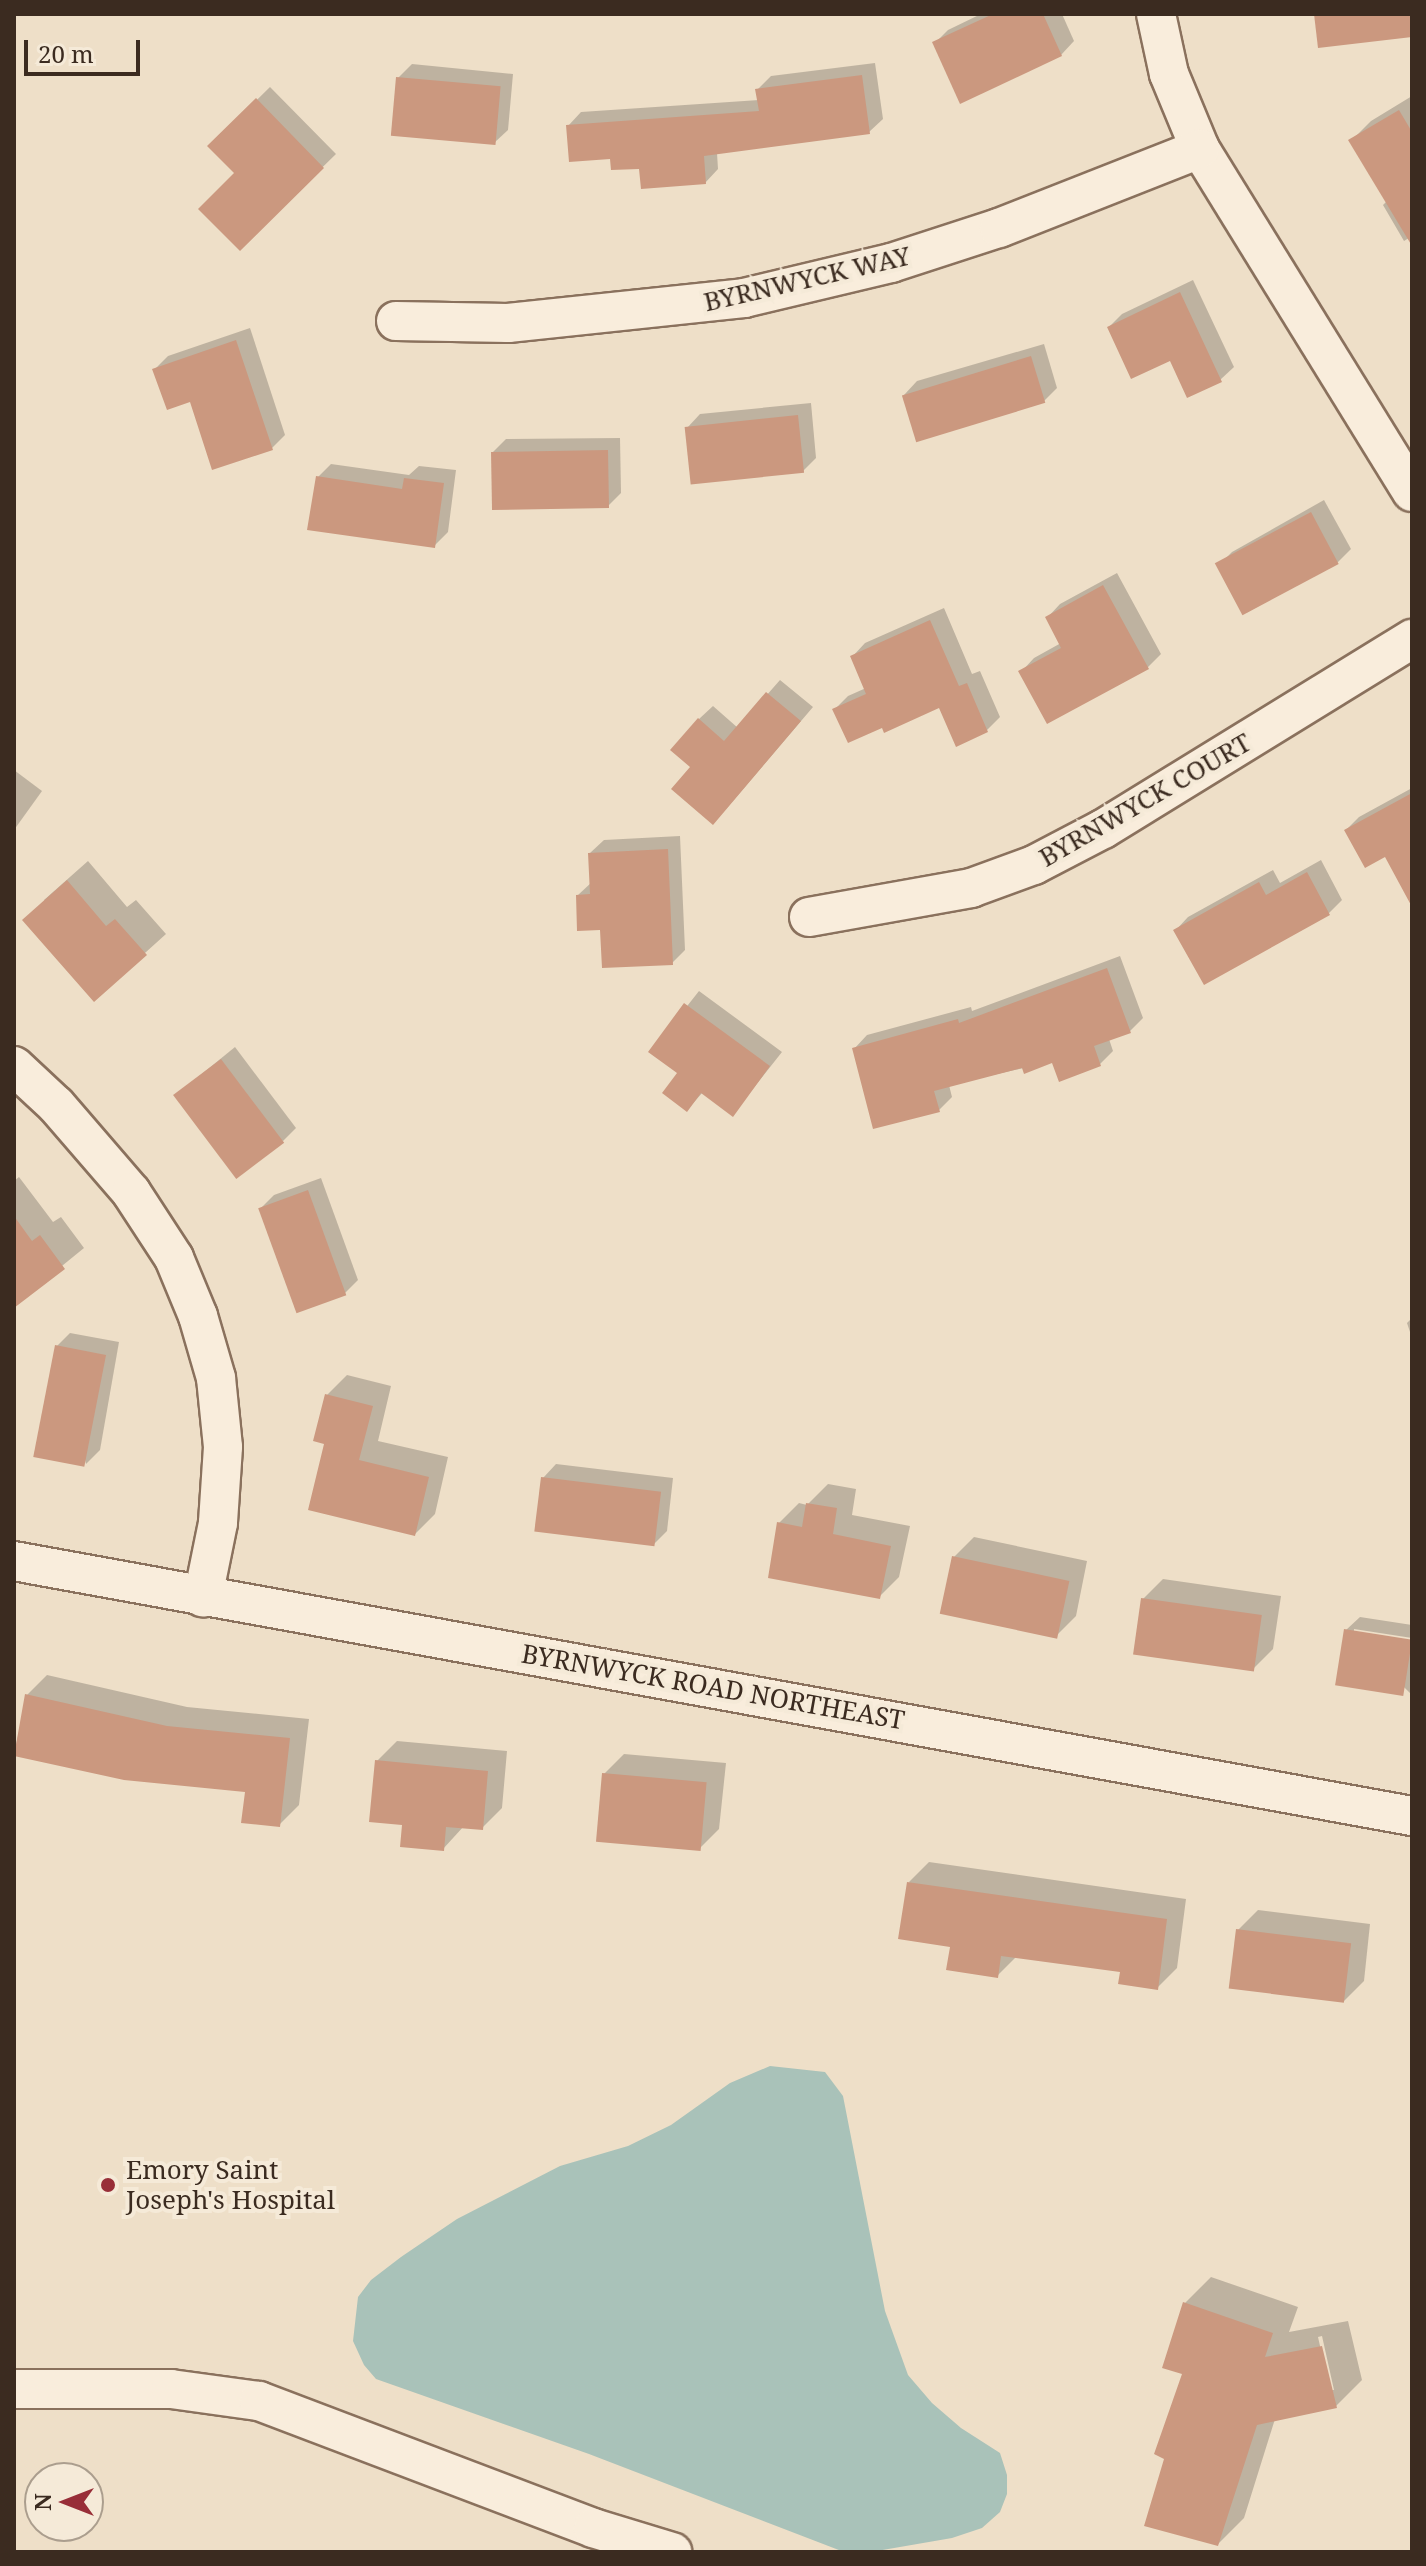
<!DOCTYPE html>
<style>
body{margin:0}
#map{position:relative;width:1426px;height:2566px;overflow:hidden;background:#eedfc8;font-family:"Noto Serif",serif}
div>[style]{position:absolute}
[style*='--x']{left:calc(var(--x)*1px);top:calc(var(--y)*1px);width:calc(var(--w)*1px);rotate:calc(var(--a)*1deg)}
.water>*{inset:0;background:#a9c2b9}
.shadow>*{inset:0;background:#0003}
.building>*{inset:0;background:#cb987f;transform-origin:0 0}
.roads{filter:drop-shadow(2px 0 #8a715d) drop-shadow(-2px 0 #8a715d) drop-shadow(0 2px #8a715d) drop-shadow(0 -2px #8a715d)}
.street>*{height:38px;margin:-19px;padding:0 19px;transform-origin:19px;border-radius:19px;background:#f9eddc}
.dots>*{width:22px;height:22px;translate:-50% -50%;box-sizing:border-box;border:4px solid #f5ead8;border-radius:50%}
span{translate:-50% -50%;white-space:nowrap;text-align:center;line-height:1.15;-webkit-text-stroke:8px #f5ead8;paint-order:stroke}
.street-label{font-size:26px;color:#3b2b20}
.poi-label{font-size:26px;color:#3b2b20}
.left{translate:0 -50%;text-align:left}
.frame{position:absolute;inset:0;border:16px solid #3b2b20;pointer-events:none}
.north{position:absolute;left:24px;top:2462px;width:80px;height:80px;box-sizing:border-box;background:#f5ead8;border:2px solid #ab9e8e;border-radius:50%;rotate:270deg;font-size:22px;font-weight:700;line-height:32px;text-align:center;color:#3b2b20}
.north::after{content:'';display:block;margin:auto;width:28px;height:36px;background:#982e38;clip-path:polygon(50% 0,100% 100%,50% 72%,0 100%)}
.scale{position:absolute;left:24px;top:40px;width:116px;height:36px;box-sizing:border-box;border:4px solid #3b2b20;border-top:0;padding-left:10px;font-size:24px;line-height:28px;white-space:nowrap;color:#3b2b20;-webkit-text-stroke:6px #f5ead8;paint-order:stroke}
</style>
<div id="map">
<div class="water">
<div style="clip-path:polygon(770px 2066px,825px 2072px,843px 2096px,885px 2311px,908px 2375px,932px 2403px,961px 2428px,1000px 2453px,1007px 2475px,1007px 2494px,1000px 2512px,982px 2528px,952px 2538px,871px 2552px,844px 2552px,589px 2454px,376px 2379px,364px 2365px,353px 2341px,358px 2297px,371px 2280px,401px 2257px,457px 2219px,560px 2166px,628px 2146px,671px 2125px,730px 2083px)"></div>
</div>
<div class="shadow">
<div style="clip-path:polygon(981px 14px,1062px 14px,1074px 41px,1061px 55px,935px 43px,948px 30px)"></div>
<div style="clip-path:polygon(875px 63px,883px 119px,869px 132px,717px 153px,718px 169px,705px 183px,612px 157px,568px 126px,581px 112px,759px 100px,758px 89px,771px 76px)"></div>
<div style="clip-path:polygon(412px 64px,513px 74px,508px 130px,494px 143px,398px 78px)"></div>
<div style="clip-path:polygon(270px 87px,336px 154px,240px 248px,237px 173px,210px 146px)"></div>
<div style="clip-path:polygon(1412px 96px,1412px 236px,1404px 241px,1383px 205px,1387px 201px,1351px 141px,1371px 121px)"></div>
<div style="clip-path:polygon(1193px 280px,1234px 367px,1220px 380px,1109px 327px,1122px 314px)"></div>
<div style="clip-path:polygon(250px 328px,285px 435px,272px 448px,191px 399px,155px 369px,168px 356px)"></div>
<div style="clip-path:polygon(1044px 344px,1057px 388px,1044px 401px,904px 395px,917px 381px)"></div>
<div style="clip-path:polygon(811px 403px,816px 458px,803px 471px,687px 428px,700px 414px)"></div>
<div style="clip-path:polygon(620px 438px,621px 493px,608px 506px,493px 452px,506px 439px)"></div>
<div style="clip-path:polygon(331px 464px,409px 475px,419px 466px,456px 470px,448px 532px,434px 546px,318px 477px)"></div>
<div style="clip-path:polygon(1324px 500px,1351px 549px,1338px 562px,1246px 613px,1219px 565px,1232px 552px)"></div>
<div style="clip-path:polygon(1117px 573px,1161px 654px,1148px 667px,1021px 672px,1034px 658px,1061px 643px,1047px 618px,1060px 604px)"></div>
<div style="clip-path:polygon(944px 608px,972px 674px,980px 671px,1000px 717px,987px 730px,940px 706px,883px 726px,835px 709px,848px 696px,866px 688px,852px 657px,865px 643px)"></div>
<div style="clip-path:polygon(780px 680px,813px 707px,726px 809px,693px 767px,699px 719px,713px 706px,738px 728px)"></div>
<div style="clip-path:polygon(14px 770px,42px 791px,14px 830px)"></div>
<div style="clip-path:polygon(1412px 788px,1412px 885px,1386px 854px,1346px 830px,1359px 817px)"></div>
<div style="clip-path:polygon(680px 836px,685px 950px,672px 963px,602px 928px,578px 895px,592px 882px,590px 853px,604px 840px)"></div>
<div style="clip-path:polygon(1321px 860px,1342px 900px,1329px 913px,1204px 982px,1175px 931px,1188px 917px,1273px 870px,1280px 883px)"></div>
<div style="clip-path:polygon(88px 861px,127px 907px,136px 900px,166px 934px,94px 999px,44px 900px)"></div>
<div style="clip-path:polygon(1120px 956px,1143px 1018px,1130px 1031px,1109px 1039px,1113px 1051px,1100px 1064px,1054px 1061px,949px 1085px,952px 1097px,939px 1110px,854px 1049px,867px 1035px,971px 1007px,972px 1011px)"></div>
<div style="clip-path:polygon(699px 991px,782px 1052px,733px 1114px,703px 1092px,687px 1110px,679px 1073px,651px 1052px)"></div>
<div style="clip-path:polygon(235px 1047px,296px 1128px,283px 1141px,176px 1095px)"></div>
<div style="clip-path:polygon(19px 1177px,53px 1222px,61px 1217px,84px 1248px,14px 1305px,14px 1181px)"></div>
<div style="clip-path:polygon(321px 1178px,358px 1280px,345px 1293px,261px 1208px,274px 1195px)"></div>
<div style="clip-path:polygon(1412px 1318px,1412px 1338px,1407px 1323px)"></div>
<div style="clip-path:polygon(70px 1333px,119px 1342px,100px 1450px,86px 1464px,57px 1346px)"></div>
<div style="clip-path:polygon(347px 1375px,391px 1386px,378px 1441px,448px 1457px,435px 1514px,415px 1534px,327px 1442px,327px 1395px)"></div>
<div style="clip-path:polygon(556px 1464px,673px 1478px,667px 1531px,654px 1544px,543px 1478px)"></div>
<div style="clip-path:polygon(828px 1484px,856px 1489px,852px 1515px,910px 1526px,899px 1577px,879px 1597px,779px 1523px,799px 1503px,807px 1505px)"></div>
<div style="clip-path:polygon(974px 1537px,1087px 1561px,1076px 1616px,1056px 1636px,954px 1557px)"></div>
<div style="clip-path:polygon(1163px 1579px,1281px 1596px,1273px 1649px,1253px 1669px,1143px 1599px)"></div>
<div style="clip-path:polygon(1360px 1617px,1412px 1625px,1412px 1638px,1354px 1629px,1354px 1633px,1412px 1642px,1412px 1695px,1346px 1630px)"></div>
<div style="clip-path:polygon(47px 1675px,187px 1707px,309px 1719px,299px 1805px,279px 1825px,247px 1790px,124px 1778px,14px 1754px,27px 1695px)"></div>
<div style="clip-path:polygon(397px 1741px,507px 1751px,502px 1808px,482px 1828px,464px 1826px,443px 1849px,404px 1823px,377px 1761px)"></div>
<div style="clip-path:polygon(624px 1754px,726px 1763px,719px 1829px,699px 1849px,604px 1774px)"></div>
<div style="clip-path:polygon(929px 1862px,1186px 1899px,1177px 1968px,1157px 1988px,1122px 1970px,1017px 1956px,997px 1976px,953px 1945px,909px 1882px)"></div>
<div style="clip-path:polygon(1258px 1910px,1370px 1924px,1364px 1981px,1344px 2001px,1238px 1930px)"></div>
<div style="clip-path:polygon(evenodd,1211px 2277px,1298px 2307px,1289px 2332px,1348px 2321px,1362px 2380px,1336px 2406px,1275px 2419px,1244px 2518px,1218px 2544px,1166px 2458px,1184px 2373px,1185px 2303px,1211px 2277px,1322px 2336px,1334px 2390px,1330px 2390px,1318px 2337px,1322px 2336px)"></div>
</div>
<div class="building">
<div style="clip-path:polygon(993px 14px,1043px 14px,1062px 56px,960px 104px,932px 42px)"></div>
<div style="clip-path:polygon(1314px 14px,1412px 14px,1412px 37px,1318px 48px)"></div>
<div style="clip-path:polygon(862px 75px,870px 134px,704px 156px,706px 184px,641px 189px,639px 169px,611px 170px,610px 159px,569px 162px,566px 125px,759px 111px,755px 89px)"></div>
<div style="left:396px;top:77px;width:105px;height:59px;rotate:5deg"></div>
<div style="clip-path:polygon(256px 98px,324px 168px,240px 251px,198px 209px,234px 173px,207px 146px)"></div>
<div style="clip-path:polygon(1399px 110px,1412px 132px,1412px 246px,1348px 140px)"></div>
<div style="clip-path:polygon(1180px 292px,1222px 382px,1187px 398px,1170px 361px,1131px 379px,1107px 327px)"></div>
<div style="clip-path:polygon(236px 340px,273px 450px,212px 470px,190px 402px,167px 410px,152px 369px)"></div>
<div style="left:1031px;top:356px;width:49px;height:135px;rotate:73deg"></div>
<div style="left:798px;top:415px;width:58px;height:114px;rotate:84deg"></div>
<div style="left:608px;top:450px;width:58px;height:117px;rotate:89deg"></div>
<div style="clip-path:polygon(316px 476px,402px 489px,404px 478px,444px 483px,435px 548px,307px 530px)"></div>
<div style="left:1311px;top:512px;width:59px;height:109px;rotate:62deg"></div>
<div style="clip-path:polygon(1103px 585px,1149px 669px,1047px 724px,1018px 671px,1061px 648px,1045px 617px)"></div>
<div style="clip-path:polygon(930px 620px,959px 686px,967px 683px,988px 732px,956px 747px,939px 708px,884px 733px,882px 728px,848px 743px,832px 709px,866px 694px,850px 656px)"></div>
<div style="clip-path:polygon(766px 692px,801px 721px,713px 825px,671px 789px,690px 767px,670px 750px,698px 718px,724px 741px)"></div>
<div style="clip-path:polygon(1412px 793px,1412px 907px,1385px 857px,1365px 868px,1344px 830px)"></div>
<div style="clip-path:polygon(668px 849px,673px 965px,602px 968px,600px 930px,577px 931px,576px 895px,590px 894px,588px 853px)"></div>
<div style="clip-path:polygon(1307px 872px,1330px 915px,1204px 985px,1173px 930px,1259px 882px,1266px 895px)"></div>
<div style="clip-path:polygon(67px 880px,106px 926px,115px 919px,147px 955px,94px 1002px,22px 920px)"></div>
<div style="clip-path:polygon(1107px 968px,1131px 1033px,1094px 1046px,1101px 1066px,1059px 1082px,1052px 1063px,1024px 1074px,1022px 1068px,934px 1091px,940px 1112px,873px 1129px,852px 1048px,958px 1019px,959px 1023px)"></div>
<div style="clip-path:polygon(684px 1003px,770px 1066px,733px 1117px,701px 1093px,687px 1112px,662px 1093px,677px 1073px,648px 1052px)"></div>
<div style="left:221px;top:1059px;width:105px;height:60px;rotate:53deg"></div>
<div style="left:308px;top:1190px;width:112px;height:53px;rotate:70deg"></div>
<div style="clip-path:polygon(14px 1216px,32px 1241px,40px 1235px,65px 1269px,14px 1308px)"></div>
<div style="left:55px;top:1345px;width:52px;height:114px;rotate:11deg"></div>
<div style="clip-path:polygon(325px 1394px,373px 1406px,359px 1460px,429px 1477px,415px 1536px,308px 1510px,324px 1444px,313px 1441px)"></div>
<div style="left:541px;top:1477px;width:121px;height:55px;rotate:7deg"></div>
<div style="clip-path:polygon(806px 1503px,837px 1508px,833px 1534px,891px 1546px,880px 1599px,768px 1578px,777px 1522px,802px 1527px)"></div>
<div style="left:952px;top:1556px;width:120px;height:59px;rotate:12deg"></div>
<div style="left:1141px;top:1598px;width:122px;height:57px;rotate:8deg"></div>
<div style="left:1344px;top:1629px;width:69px;height:57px;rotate:9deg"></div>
<div style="clip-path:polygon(25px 1694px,167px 1726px,290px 1738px,280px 1827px,241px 1823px,245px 1792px,124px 1780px,14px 1756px)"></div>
<div style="clip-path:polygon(375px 1760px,488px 1771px,483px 1830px,446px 1827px,444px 1851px,400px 1847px,402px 1825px,369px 1822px)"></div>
<div style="left:602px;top:1773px;width:105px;height:69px;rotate:5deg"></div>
<div style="clip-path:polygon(907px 1882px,1167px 1919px,1158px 1990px,1118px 1984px,1120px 1972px,1001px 1956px,998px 1978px,946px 1970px,950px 1947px,898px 1939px)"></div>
<div style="left:1236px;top:1929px;width:116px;height:60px;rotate:7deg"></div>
<div style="clip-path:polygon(1183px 2302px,1273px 2333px,1265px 2357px,1322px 2346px,1337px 2408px,1257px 2425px,1218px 2546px,1144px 2526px,1164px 2459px,1154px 2454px,1182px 2374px,1162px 2368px)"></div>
</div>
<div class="roads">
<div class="street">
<div style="--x:1156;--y:14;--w:61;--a:77.8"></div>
<div style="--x:1169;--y:74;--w:81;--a:67.5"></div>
<div style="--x:1200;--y:149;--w:403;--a:58.3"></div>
<div style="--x:396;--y:321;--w:112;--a:1"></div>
<div style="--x:508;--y:323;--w:237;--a:-6"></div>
<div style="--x:744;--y:298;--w:151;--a:-13.4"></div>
<div style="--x:891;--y:263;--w:114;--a:-18"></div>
<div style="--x:999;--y:228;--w:216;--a:-21.5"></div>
<div style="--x:809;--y:917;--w:165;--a:-10.1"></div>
<div style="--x:971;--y:888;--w:67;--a:-20.1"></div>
<div style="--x:1034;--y:865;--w:78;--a:-27.6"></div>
<div style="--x:1103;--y:829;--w:363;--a:-31.6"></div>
<div style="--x:14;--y:1066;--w:57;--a:42.9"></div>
<div style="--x:56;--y:1105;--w:115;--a:49.2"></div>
<div style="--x:131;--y:1192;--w:79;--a:56.9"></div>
<div style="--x:174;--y:1258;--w:63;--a:67.5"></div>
<div style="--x:198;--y:1316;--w:65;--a:73.8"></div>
<div style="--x:216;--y:1378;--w:69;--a:84.2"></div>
<div style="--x:223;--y:1447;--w:76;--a:93.8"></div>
<div style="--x:218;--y:1523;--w:76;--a:101.5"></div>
<div style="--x:14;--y:1561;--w:1421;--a:10.34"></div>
<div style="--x:14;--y:2389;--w:157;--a:0"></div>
<div style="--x:171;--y:2389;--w:89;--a:7.8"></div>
<div style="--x:259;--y:2401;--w:357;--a:20.8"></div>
<div style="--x:593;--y:2528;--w:83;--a:16.9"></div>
</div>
</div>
<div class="dots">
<div style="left:108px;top:2185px;background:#982e38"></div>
</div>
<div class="street-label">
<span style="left:807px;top:279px;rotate:-13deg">BYRNWYCK WAY</span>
<span style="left:1145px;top:800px;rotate:-30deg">BYRNWYCK COURT</span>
<span style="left:713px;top:1687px;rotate:10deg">BYRNWYCK ROAD NORTHEAST</span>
</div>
<div class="poi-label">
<span class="left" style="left:126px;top:2185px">Emory Saint<br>Joseph's Hospital</span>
</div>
<div class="frame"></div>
<div class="north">N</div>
<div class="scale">20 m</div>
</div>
